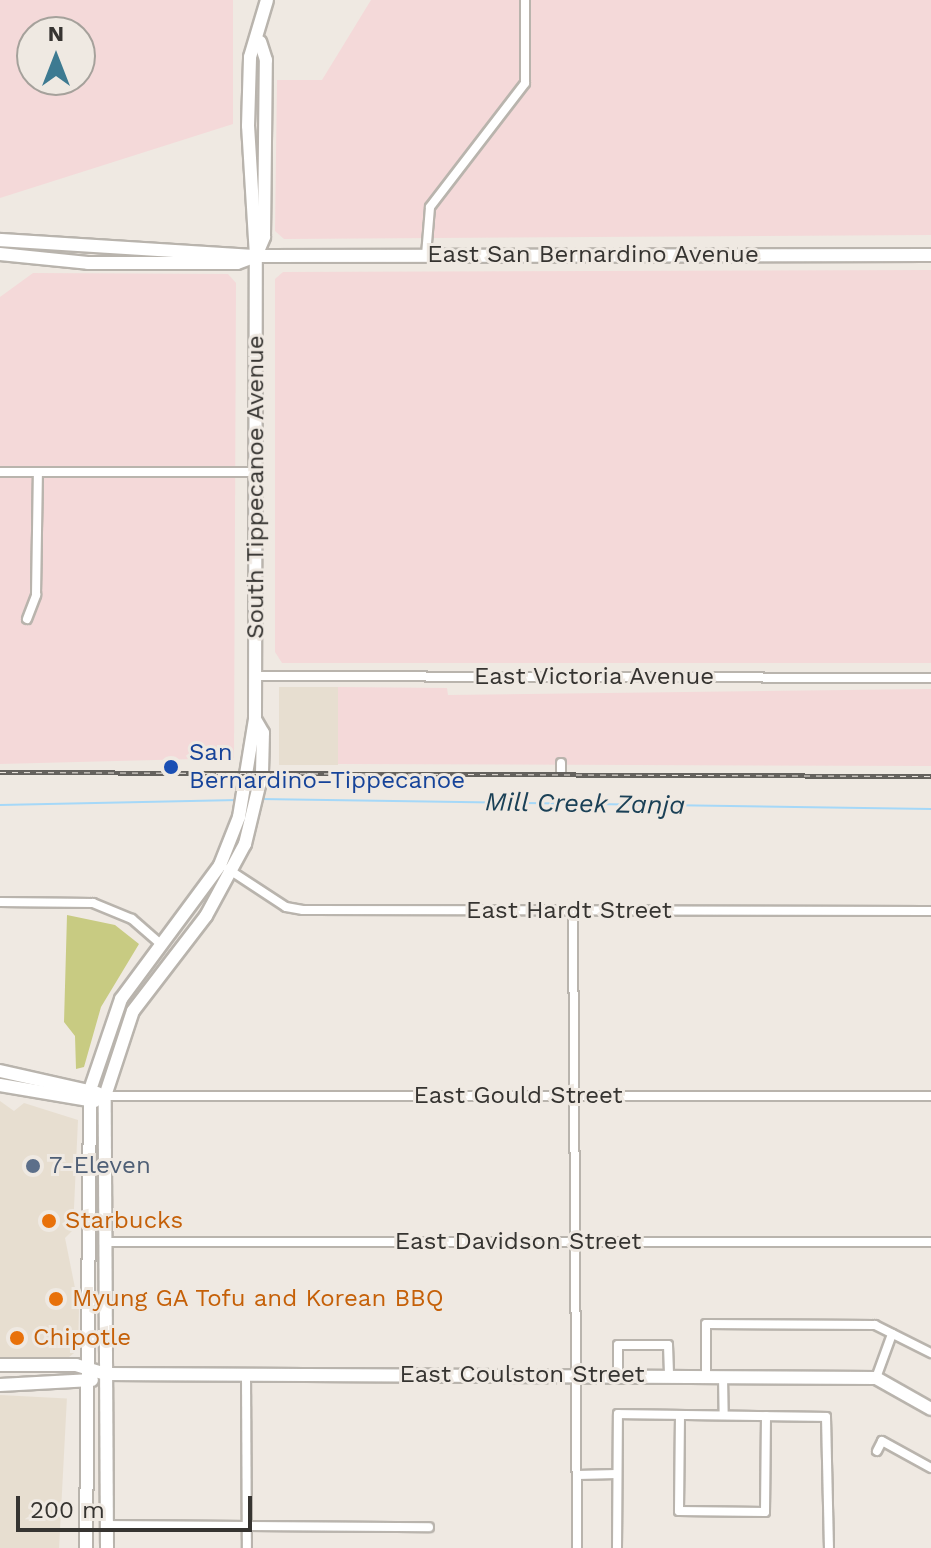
<!DOCTYPE html>
<meta charset="utf-8">
<style>
body{margin:0}
#map{position:relative;width:931px;height:1548px;overflow:hidden;background:#efe9e2;font-family:"Work Sans",sans-serif}
div>[style]{position:absolute}
[style*='--x']{left:calc(var(--x)*1px);top:calc(var(--y)*1px);width:calc(var(--w)*1px);rotate:calc(var(--a)*1deg)}
.built>*{inset:0;background:#e7ded0;transform-origin:0 0}
.industrial>*{inset:0;background:#f4d9d9}
.green>*{inset:0;background:#c8cb82}
.stream>*{height:2px;margin:-1px;padding:0 1px;transform-origin:1px;border-radius:1px;background:#a5d8f8}
.roads{filter:drop-shadow(2px 0 #b9b4ad) drop-shadow(-2px 0 #b9b4ad) drop-shadow(0 2px #b9b4ad) drop-shadow(0 -2px #b9b4ad)}
.street>*{height:8px;margin:-4px;padding:0 4px;transform-origin:4px;border-radius:4px;background:#fff}
.secondary>*{height:12px;margin:-6px;padding:0 6px;transform-origin:6px;border-radius:6px;background:#fff}
.rail>*{height:5px;margin-top:-2.5px;transform-origin:0;background:repeating-linear-gradient(90deg,#efe9e2 0 6px,#65625e 0 12px);box-sizing:border-box;border-block:2px solid #65625e}
.dots>*{width:22px;height:22px;translate:-50% -50%;box-sizing:border-box;border:4px solid #efe9e2;border-radius:50%}
span{translate:-50% -50%;white-space:nowrap;text-align:center;line-height:1.15;-webkit-text-stroke:6px #efe9e2;paint-order:stroke}
.street-label{font-size:24px;color:#363431}
.transit-label{font-size:24px;color:#164399}
.left{translate:0 -50%;text-align:left}
.service-label{font-size:24px;color:#4e5e75}
.food-label{font-size:24px;color:#c56008}
.water-label{font-size:26px;color:#1b4157;font-style:italic}
.north{position:absolute;left:16px;top:16px;width:80px;height:80px;box-sizing:border-box;background:#efe9e2;border:2px solid #a5a19b;border-radius:50%;rotate:0deg;font-size:22px;font-weight:700;line-height:32px;text-align:center;color:#363431}
.north::after{content:'';display:block;margin:auto;width:28px;height:36px;background:#3d7a91;clip-path:polygon(50% 0,100% 100%,50% 72%,0 100%)}
.scale{position:absolute;left:16px;top:1496px;width:236px;height:36px;box-sizing:border-box;border:4px solid #363431;border-top:0;padding-left:10px;font-size:24px;line-height:28px;white-space:nowrap;color:#363431;-webkit-text-stroke:6px #efe9e2;paint-order:stroke}
</style>
<div id="map">
<div class="built">
<div style="left:279px;top:687px;width:59px;height:78px"></div>
<div style="clip-path:polygon(0 1101px,14px 1111px,24px 1103px,78px 1120px,73px 1230px,65px 1238px,79px 1308px,78px 1350px,69px 1357px,0 1357px)"></div>
<div style="left:0;top:1395px;width:67px;height:153px;rotate:3deg"></div>
</div>
<div class="industrial">
<div style="clip-path:polygon(evenodd,0 0,233px 0,233px 124px,0 198px,0 0,32px 32px,80px 32px,80px 80px,32px 80px,32px 32px)"></div>
<div style="clip-path:polygon(371px 0,931px 0,931px 235px,284px 239px,275px 231px,277px 80px,322px 80px)"></div>
<div style="clip-path:polygon(931px 270px,931px 663px,282px 663px,275px 652px,275px 279px,283px 272px)"></div>
<div style="clip-path:polygon(33px 273px,228px 274px,236px 283px,234px 758px,0 764px,0 297px)"></div>
<div style="clip-path:polygon(338px 687px,447px 688px,448px 695px,931px 689px,931px 766px,338px 764px)"></div>
</div>
<div class="green">
<div style="clip-path:polygon(67px 915px,115px 925px,139px 944px,101px 1007px,84px 1067px,76px 1069px,75px 1036px,64px 1022px)"></div>
</div>
<div class="stream">
<div style="--x:260;--y:799;--w:671;--a:0.85"></div>
<div style="--x:0;--y:805;--w:238;--a:-1.2"></div>
</div>
<div class="roads">
<div class="street">
<div style="--x:426;--y:255;--w:48;--a:-85.2"></div>
<div style="--x:430;--y:207;--w:156;--a:-52.5"></div>
<div style="--x:525;--y:83;--w:83;--a:-90"></div>
<div style="--x:0;--y:472;--w:256;--a:0"></div>
<div style="--x:27;--y:619;--w:26;--a:-69"></div>
<div style="--x:36;--y:595;--w:123;--a:-89.1"></div>
<div style="--x:256;--y:676;--w:675;--a:0.17"></div>
<div style="--x:561;--y:771;--w:8;--a:-90"></div>
<div style="--x:228;--y:869;--w:69;--a:33.2"></div>
<div style="--x:286;--y:907;--w:17;--a:10"></div>
<div style="--x:303;--y:910;--w:628;--a:0.09"></div>
<div style="--x:0;--y:902;--w:93;--a:0.6"></div>
<div style="--x:93;--y:903;--w:42;--a:22.3"></div>
<div style="--x:132;--y:919;--w:37;--a:41"></div>
<div style="--x:573;--y:911;--w:637;--a:89.64"></div>
<div style="--x:105;--y:1096;--w:826;--a:0"></div>
<div style="--x:106;--y:1242;--w:825;--a:0"></div>
<div style="--x:618;--y:1374;--w:29;--a:-90"></div>
<div style="--x:618;--y:1345;--w:50;--a:0"></div>
<div style="--x:668;--y:1345;--w:29;--a:88"></div>
<div style="--x:706;--y:1374;--w:50;--a:-90"></div>
<div style="--x:706;--y:1324;--w:169;--a:0.3"></div>
<div style="--x:875;--y:1325;--w:63;--a:26.6"></div>
<div style="--x:246;--y:1376;--w:172;--a:89.7"></div>
<div style="--x:723;--y:1376;--w:39;--a:89"></div>
<div style="--x:876;--y:1378;--w:47;--a:-70"></div>
<div style="--x:680;--y:1415;--w:96;--a:90.6"></div>
<div style="--x:679;--y:1511;--w:86;--a:0.7"></div>
<div style="--x:765;--y:1512;--w:96;--a:-89.4"></div>
<div style="--x:877;--y:1451;--w:11;--a:-63"></div>
<div style="--x:882;--y:1441;--w:56;--a:28.9"></div>
<div style="--x:577;--y:1475;--w:40;--a:-1.4"></div>
<div style="--x:106;--y:1525;--w:323;--a:0.4"></div>
<div style="--x:617;--y:1548;--w:134;--a:-89.6"></div>
<div style="--x:618;--y:1414;--w:208;--a:0.8"></div>
<div style="--x:826;--y:1417;--w:131;--a:88.7"></div>
</div>
<div class="secondary">
<div style="--x:0;--y:240;--w:256;--a:3.6"></div>
<div style="--x:256;--y:256;--w:675;--a:-0.08"></div>
<div style="--x:0;--y:254;--w:88;--a:5.8"></div>
<div style="--x:88;--y:263;--w:149;--a:0"></div>
<div style="--x:237;--y:263;--w:20;--a:-20"></div>
<div style="--x:256;--y:256;--w:21;--a:-67"></div>
<div style="--x:264;--y:237;--w:177;--a:-89.4"></div>
<div style="--x:266;--y:60;--w:19;--a:-108"></div>
<div style="--x:0;--y:1071;--w:100;--a:12.7"></div>
<div style="--x:0;--y:1085;--w:96;--a:9.6"></div>
<div style="--x:0;--y:1365;--w:76;--a:0"></div>
<div style="--x:76;--y:1365;--w:31;--a:17"></div>
<div style="--x:106;--y:1374;--w:770;--a:0.3"></div>
<div style="--x:876;--y:1378;--w:63;--a:29.4"></div>
<div style="--x:0;--y:1385;--w:92;--a:-3.1"></div>
<div style="--x:86;--y:1548;--w:458;--a:-89.5"></div>
<div style="--x:90;--y:1090;--w:96;--a:-71.2"></div>
<div style="--x:121;--y:999;--w:167;--a:-53.5"></div>
<div style="--x:220;--y:865;--w:52;--a:-68.4"></div>
<div style="--x:239;--y:817;--w:99;--a:-80.7"></div>
<div style="--x:255;--y:719;--w:463;--a:-89.9"></div>
<div style="--x:256;--y:256;--w:130;--a:-93.5"></div>
<div style="--x:248;--y:126;--w:69;--a:-88.3"></div>
<div style="--x:250;--y:57;--w:59;--a:-73.4"></div>
<div style="--x:107;--y:1548;--w:452;--a:-90.3"></div>
<div style="--x:105;--y:1096;--w:89;--a:-71.8"></div>
<div style="--x:133;--y:1011;--w:120;--a:-52.5"></div>
<div style="--x:206;--y:916;--w:82;--a:-61.6"></div>
<div style="--x:245;--y:844;--w:73;--a:-76.5"></div>
<div style="--x:262;--y:773;--w:40;--a:-88.6"></div>
<div style="--x:263;--y:733;--w:16;--a:-120"></div>
</div>
</div>
<div class="rail">
<div style="--x:0;--y:772;--w:931;--a:0.25"></div>
</div>
<div class="dots">
<div style="left:171px;top:767px;background:#1a4fb4"></div>
<div style="left:33px;top:1166px;background:#5c6f8a"></div>
<div style="left:49px;top:1221px;background:#e8710a"></div>
<div style="left:56px;top:1299px;background:#e8710a"></div>
<div style="left:17px;top:1338px;background:#e8710a"></div>
</div>
<div class="street-label">
<span style="left:593px;top:255px">East San Bernardino Avenue</span>
<span style="left:256px;top:487px;rotate:-90deg">South Tippecanoe Avenue</span>
<span style="left:594px;top:677px">East Victoria Avenue</span>
<span style="left:569px;top:911px">East Hardt Street</span>
<span style="left:518px;top:1096px">East Gould Street</span>
<span style="left:518px;top:1242px">East Davidson Street</span>
<span style="left:522px;top:1375px">East Coulston Street</span>
</div>
<div class="transit-label">
<span class="left" style="left:189px;top:767px">San<br>Bernardino–Tippecanoe</span>
</div>
<div class="service-label">
<span class="left" style="left:49px;top:1166px">7-Eleven</span>
</div>
<div class="food-label">
<span class="left" style="left:65px;top:1221px">Starbucks</span>
<span class="left" style="left:72px;top:1299px">Myung GA Tofu and Korean BBQ</span>
<span class="left" style="left:33px;top:1338px">Chipotle</span>
</div>
<div class="water-label">
<span style="left:585px;top:804px;rotate:1deg">Mill Creek Zanja</span>
</div>
<div class="north">N</div>
<div class="scale">200 m</div>
</div>
